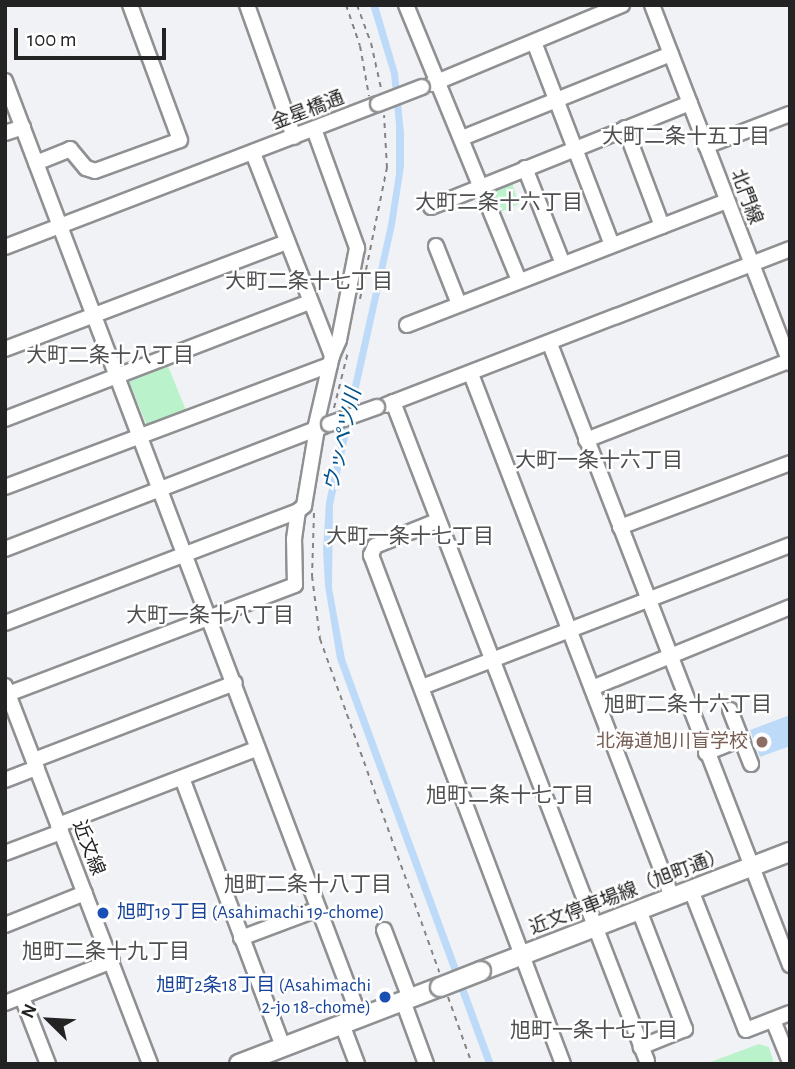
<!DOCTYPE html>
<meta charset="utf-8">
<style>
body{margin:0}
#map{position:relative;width:795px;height:1069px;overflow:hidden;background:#f1f2f5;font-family:"Alegreya Sans","Noto Sans JP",sans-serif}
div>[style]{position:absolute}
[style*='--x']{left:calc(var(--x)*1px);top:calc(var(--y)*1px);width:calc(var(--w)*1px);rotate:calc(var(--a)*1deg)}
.green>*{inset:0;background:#baf3cb;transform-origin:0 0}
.water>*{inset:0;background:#bddbf8}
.path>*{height:2px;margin-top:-1px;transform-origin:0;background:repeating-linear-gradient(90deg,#848486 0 5px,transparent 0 10px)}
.roads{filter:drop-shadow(2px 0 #8f9092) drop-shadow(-2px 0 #8f9092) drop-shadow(0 2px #8f9092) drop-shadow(0 -2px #8f9092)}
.minor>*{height:14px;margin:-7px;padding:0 7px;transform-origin:7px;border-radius:7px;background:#fff}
.major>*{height:18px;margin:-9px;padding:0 9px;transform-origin:9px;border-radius:9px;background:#fff}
.bridges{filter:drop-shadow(2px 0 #8f9092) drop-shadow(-2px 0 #8f9092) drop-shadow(0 2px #8f9092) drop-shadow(0 -2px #8f9092)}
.minor-bridge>*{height:14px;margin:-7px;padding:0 7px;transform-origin:7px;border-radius:7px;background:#fff}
.major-bridge>*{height:18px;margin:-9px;padding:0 9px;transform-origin:9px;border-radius:9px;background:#fff}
.dots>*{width:19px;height:19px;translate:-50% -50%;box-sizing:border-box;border:4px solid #fff;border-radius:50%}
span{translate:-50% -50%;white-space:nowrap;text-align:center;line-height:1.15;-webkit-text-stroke:5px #fff;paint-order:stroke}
.street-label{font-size:19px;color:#232324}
.education-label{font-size:19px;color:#785e54}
.right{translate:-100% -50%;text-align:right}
.transit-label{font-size:19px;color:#164399}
.left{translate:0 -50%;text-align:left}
.neighbourhood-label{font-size:21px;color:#4e4f51}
.water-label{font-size:21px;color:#02538c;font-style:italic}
.frame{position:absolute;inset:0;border:7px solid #232324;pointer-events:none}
.north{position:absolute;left:14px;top:985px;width:70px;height:70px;-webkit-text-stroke:5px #fff;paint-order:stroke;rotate:294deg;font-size:19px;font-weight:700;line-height:28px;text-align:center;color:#232324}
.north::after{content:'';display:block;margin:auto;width:24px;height:32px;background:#232324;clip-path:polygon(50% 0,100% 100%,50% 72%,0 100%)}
.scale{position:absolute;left:14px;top:28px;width:152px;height:32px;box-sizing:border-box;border:4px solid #232324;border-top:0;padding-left:9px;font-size:21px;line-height:24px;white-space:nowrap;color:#232324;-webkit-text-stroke:5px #fff;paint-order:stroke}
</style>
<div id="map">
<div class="green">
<div style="clip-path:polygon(511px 180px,519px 204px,498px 213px,490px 192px,492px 187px)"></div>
<div style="left:168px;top:366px;width:50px;height:42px;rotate:68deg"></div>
<div style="clip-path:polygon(759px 1044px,769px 1047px,774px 1064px,705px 1064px)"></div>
</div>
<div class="water">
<div style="clip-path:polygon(370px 5px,378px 5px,398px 73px,404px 133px,404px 166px,395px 225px,333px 505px,332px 588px,345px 659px,494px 1064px,486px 1064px,337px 659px,325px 586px,323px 550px,326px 502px,388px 225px,396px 174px,396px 124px,391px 74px)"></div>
<div style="clip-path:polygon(790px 715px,790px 746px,760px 757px,750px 730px)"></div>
</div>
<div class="path">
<div style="--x:346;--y:5;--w:43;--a:71.1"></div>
<div style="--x:360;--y:46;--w:51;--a:79.8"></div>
<div style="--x:357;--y:5;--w:40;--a:69.8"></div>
<div style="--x:371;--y:43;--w:46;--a:77.5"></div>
<div style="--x:360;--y:299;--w:134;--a:-78.4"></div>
<div style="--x:387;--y:168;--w:53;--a:-93.2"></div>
<div style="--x:334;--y:408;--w:58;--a:-76"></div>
<div style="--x:314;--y:513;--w:63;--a:91.8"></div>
<div style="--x:312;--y:576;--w:64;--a:82.8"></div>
<div style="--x:320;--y:639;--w:354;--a:70.3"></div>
<div style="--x:448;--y:997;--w:71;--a:70.3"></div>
</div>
<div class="roads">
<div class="minor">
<div style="--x:247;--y:5;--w:140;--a:70.4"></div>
<div style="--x:406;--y:5;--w:298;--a:67.7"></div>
<div style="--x:652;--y:5;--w:384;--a:68.9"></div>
<div style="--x:534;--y:42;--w:217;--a:69"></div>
<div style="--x:5;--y:81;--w:1002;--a:69.25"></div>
<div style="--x:432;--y:84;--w:206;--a:-22.6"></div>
<div style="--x:625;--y:128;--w:105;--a:69.3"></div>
<div style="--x:314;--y:129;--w:127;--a:70.1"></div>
<div style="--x:357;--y:248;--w:94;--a:101.1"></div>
<div style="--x:339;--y:340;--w:17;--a:114"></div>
<div style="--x:332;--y:356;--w:75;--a:103.1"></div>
<div style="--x:5;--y:133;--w:19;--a:-18"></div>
<div style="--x:462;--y:138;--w:225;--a:-21.9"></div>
<div style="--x:706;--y:146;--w:90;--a:-20.9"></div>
<div style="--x:253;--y:153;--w:218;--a:68.7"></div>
<div style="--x:36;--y:163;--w:37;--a:-22"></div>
<div style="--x:70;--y:149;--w:25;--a:50"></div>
<div style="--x:86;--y:168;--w:9;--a:18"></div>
<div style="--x:95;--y:171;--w:90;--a:-20"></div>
<div style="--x:180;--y:140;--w:144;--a:-110.3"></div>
<div style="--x:525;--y:168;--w:103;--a:68.4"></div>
<div style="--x:431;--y:207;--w:279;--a:-21.9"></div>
<div style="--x:436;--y:246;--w:62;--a:68.4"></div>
<div style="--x:5;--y:247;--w:399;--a:-21"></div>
<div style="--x:407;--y:325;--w:343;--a:-21.2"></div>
<div style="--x:550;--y:344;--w:666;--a:68.87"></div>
<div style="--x:5;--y:349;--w:302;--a:-20.8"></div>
<div style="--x:471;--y:374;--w:560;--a:68.98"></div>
<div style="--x:393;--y:402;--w:706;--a:68.92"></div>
<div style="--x:386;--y:405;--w:433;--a:-21.1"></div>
<div style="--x:5;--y:419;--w:327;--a:-21"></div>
<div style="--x:586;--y:440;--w:218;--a:-21.3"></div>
<div style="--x:5;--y:487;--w:347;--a:-20.6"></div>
<div style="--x:437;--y:521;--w:67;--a:158"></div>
<div style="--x:375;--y:546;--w:10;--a:114"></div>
<div style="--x:371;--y:555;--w:544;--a:69.33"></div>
<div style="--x:620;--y:527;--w:182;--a:-20.6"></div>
<div style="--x:5;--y:549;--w:342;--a:-21.1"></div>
<div style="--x:5;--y:623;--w:314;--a:-20.9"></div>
<div style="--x:298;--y:511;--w:8;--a:-40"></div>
<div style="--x:304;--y:506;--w:79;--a:-80.5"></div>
<div style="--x:5;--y:686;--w:405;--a:69"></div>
<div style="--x:422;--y:687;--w:394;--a:-21.1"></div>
<div style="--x:592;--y:688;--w:214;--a:-22.2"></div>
<div style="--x:8;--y:694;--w:307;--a:-20.8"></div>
<div style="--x:295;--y:585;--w:46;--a:-91.2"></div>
<div style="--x:294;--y:539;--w:28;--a:-82"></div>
<div style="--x:730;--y:710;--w:58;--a:68.7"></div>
<div style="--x:706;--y:753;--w:38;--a:-22"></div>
<div style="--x:34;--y:760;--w:215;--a:-21"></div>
<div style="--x:182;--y:778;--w:287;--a:69.4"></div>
<div style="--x:5;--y:780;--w:34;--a:-21"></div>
<div style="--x:58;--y:825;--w:212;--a:-21"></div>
<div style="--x:5;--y:853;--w:60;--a:-20.6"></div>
<div style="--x:691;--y:890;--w:150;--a:68.6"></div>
<div style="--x:746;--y:1030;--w:47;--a:-21.1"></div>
<div style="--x:639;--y:910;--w:128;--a:68.9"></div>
<div style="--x:685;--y:1029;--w:48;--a:157.8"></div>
<div style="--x:5;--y:925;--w:86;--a:-21.8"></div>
<div style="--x:384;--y:930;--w:73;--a:69.1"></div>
<div style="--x:241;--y:938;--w:82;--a:-20.6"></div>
<div style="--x:22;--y:997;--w:72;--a:68.8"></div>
<div style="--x:403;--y:1001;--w:67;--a:69.9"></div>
<div style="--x:5;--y:1003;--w:115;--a:-21.4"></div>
<div style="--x:773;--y:1020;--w:45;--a:68"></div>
<div style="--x:342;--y:1024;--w:43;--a:69.4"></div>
</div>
<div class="major">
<div style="--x:481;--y:971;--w:331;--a:-21.1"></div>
<div style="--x:239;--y:1064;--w:215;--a:-21"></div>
</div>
</div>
<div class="bridges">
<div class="minor-bridge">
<div style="--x:378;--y:104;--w:47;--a:-21.1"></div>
<div style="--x:329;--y:424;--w:51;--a:-19.5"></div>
</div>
<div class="major-bridge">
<div style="--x:440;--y:987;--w:44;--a:-21.3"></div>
</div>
</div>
<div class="dots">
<div style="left:762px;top:742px;background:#8d6e63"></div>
<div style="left:103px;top:913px;background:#1a4fb4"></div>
<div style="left:385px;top:997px;background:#1a4fb4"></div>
</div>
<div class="street-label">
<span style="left:308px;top:111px;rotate:-21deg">金星橋通</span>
<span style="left:746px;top:197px;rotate:69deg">北門線</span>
<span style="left:88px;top:848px;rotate:69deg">近文線</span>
<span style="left:628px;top:892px;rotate:-21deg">近文停車場線（旭町通）</span>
</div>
<div class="education-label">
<span class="right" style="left:748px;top:742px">北海道旭川盲学校</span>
</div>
<div class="transit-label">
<span class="left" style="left:117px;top:913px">旭町19丁目 (Asahimachi 19-chome)</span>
<span class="right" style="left:371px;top:997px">旭町2条18丁目 (Asahimachi<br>2-jo 18-chome)</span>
</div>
<div class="neighbourhood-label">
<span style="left:686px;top:137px">大町二条十五丁目</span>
<span style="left:499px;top:203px">大町二条十六丁目</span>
<span style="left:309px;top:282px">大町二条十七丁目</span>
<span style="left:110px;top:356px">大町二条十八丁目</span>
<span style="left:599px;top:461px">大町一条十六丁目</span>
<span style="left:410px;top:537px">大町一条十七丁目</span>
<span style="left:210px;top:616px">大町一条十八丁目</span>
<span style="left:688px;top:705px">旭町二条十六丁目</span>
<span style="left:510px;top:796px">旭町二条十七丁目</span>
<span style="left:308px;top:885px">旭町二条十八丁目</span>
<span style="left:106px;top:952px">旭町二条十九丁目</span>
<span style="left:594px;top:1031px">旭町一条十七丁目</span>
</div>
<div class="water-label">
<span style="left:343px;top:440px;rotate:-77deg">ウッペツ川</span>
</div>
<div class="frame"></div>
<div class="north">N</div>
<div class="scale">100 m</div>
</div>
